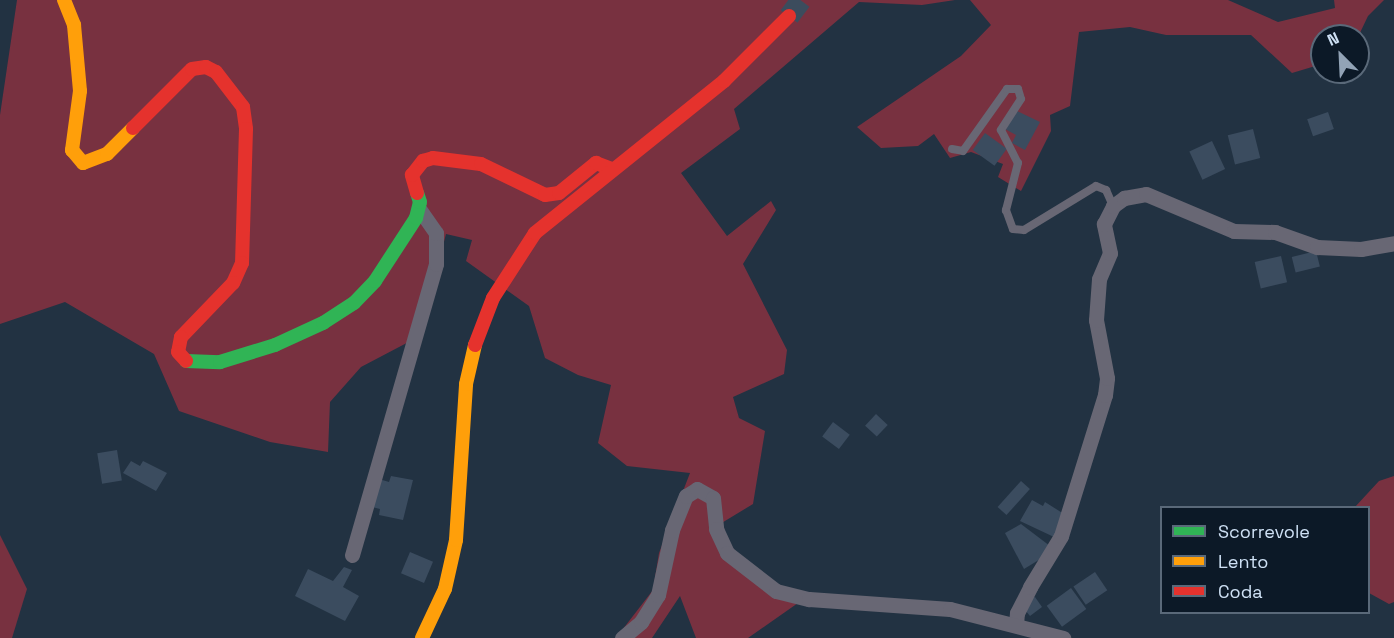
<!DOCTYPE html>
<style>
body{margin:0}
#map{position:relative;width:1394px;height:638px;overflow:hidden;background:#223242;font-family:"Space Grotesk",sans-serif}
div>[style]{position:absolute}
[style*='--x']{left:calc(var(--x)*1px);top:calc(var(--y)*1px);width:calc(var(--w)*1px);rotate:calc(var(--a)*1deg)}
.green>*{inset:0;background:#783140}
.building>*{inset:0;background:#3b4c5f;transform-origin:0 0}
.secondary-tunnel>*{height:21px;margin-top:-10.5px;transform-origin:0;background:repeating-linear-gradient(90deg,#3c4c5d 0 21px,transparent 0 31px)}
.lane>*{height:8px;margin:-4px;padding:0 4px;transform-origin:4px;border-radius:4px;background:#686774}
.street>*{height:15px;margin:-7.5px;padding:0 7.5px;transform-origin:7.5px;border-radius:7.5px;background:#686774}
.fast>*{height:14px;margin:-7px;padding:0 7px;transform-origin:7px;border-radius:7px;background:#30b455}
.slow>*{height:14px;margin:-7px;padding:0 7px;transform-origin:7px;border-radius:7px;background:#ff9f0a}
.jam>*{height:14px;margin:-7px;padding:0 7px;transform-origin:7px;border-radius:7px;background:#e5322d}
span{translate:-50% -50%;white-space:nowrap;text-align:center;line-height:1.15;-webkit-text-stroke:4.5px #0c1927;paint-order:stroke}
.legend{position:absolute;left:1160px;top:506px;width:210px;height:108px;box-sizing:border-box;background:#0c1927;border:2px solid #5a6979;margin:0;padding:8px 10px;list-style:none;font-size:18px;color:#cee0f4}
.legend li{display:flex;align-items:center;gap:12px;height:30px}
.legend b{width:30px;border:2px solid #5a6979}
.north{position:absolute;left:1310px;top:24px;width:60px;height:60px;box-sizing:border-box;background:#0c1927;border:2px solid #5a6979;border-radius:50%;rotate:336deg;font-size:16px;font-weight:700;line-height:24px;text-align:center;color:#cee0f4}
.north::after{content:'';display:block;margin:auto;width:21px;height:27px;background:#92a3b6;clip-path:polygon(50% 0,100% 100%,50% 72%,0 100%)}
</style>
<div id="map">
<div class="green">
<div style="clip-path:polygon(17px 0,955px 0,922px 5px,859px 2px,734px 109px,740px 129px,681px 173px,727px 236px,771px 201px,776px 210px,743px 264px,787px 350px,784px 374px,733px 397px,739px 418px,765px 431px,753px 504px,720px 524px,736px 555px,798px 603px,748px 638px,696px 638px,680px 596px,652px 638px,616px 638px,653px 590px,659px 553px,690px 473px,627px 466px,598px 443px,611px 385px,578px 375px,545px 358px,529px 306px,466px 261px,472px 240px,446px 234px,420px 336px,361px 367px,330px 402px,328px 452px,270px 442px,179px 411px,154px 354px,65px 302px,0 324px,0 115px)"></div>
<div style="clip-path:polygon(970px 0,1228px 0,1278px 22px,1335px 8px,1334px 0,1384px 0,1368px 16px,1358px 37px,1322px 36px,1322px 64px,1292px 73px,1251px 35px,1166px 35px,1130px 27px,1079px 32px,1070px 106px,1050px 115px,1051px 131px,1021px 191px,998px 177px,1003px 164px,971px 152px,950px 158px,934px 134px,918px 146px,881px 148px,857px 127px,961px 56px,991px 25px)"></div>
<div style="clip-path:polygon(1394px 476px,1394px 602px,1389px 604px,1369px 593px,1368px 508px,1355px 507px,1379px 481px)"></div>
<div style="clip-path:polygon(0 535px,27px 589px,12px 638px,0 638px)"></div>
</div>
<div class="building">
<div style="clip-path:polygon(1015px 110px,1040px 122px,1025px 150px,1012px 143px,1016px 135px,1005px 129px)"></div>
<div style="left:1328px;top:112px;width:18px;height:22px;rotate:71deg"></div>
<div style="left:1253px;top:129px;width:30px;height:26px;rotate:76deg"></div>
<div style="left:985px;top:133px;width:27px;height:21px;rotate:36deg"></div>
<div style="left:1212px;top:141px;width:31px;height:25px;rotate:65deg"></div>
<div style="left:1316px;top:251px;width:16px;height:25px;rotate:76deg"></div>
<div style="left:1281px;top:256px;width:27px;height:27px;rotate:77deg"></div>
<div style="left:876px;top:414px;width:16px;height:16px;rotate:43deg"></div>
<div style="left:833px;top:422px;width:21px;height:18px;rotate:37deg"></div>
<div style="left:117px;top:450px;width:31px;height:20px;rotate:81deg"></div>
<div style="clip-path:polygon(131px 461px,140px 466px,143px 461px,167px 473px,156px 491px,123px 473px)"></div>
<div style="clip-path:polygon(391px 476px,413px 480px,403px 520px,379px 515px,380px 509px,372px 507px,379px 479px,389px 482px)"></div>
<div style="left:1021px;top:481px;width:12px;height:35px;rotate:42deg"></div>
<div style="clip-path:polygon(1032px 500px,1043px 506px,1045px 502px,1064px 514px,1054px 537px,1020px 521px)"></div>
<div style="clip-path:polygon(1021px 524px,1050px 546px,1042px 558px,1024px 569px,1005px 533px)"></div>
<div style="left:410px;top:552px;width:25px;height:23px;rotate:23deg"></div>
<div style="clip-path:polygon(344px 567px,352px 570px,343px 587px,359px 596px,345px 621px,295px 596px,308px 569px,333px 581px)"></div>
<div style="left:1095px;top:572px;width:22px;height:26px;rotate:56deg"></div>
<div style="left:1071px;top:588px;width:26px;height:30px;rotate:54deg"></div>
<div style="clip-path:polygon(1035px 597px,1042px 607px,1030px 616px,1025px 610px,1030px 598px)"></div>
</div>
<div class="secondary-tunnel">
<div style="--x:789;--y:16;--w:20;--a:-53"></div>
</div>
<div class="lane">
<div style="--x:952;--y:149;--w:11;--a:10"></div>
<div style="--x:963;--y:151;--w:76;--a:-54.6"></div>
<div style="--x:1007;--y:89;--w:11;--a:0"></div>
<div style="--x:1018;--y:89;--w:10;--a:73"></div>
<div style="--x:1021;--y:99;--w:37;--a:123"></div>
<div style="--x:1001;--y:130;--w:37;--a:63"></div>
<div style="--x:1018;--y:163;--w:49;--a:104.3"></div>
<div style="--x:1006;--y:210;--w:20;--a:70"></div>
<div style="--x:1013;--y:229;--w:11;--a:5"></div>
<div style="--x:1024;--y:230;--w:84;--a:-31.4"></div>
<div style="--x:1096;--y:186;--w:11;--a:22"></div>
<div style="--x:1106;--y:190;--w:17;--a:66"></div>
</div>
<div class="street">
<div style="--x:352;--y:555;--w:303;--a:-73.9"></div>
<div style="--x:436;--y:264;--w:31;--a:-90"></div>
<div style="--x:436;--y:233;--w:28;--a:-125"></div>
<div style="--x:1016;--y:624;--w:11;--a:-85"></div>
<div style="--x:1017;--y:613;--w:29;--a:-63"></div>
<div style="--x:1030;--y:587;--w:60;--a:-58.7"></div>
<div style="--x:1061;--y:536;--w:148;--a:-72.7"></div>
<div style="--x:1105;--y:395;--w:17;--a:-83"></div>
<div style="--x:1107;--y:378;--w:59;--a:-100.7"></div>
<div style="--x:1096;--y:320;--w:41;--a:-85.8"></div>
<div style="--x:1099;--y:279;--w:28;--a:-67"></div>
<div style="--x:1110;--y:253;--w:30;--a:-102"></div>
<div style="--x:1104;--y:224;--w:20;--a:-63"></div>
<div style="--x:1113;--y:206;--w:14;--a:-36"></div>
<div style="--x:1124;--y:198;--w:22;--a:-10"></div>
<div style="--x:1146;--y:194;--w:95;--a:22.8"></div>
<div style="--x:1234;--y:231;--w:41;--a:1.4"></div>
<div style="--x:1275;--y:232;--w:45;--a:19.7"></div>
<div style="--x:1317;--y:247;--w:44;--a:2.6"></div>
<div style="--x:1361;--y:249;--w:34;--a:-10"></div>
<div style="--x:622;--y:638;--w:25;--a:-40"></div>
<div style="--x:641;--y:622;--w:32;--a:-58"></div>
<div style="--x:658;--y:595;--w:66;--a:-77.8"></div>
<div style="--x:672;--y:530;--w:37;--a:-68"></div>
<div style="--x:686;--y:496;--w:13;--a:-32"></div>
<div style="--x:697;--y:489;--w:18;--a:29"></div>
<div style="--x:713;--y:498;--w:31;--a:84"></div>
<div style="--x:716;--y:529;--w:26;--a:65"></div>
<div style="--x:727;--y:553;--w:62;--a:37.8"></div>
<div style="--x:776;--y:591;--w:34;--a:14"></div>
<div style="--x:809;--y:599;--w:141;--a:4.1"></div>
<div style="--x:950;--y:609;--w:117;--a:14.4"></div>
</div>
<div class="fast">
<div style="--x:186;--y:361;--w:34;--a:2"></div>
<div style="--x:220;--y:362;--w:58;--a:-17.2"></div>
<div style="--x:275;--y:345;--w:53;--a:-24.6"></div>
<div style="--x:323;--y:323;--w:37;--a:-33"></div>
<div style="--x:354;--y:303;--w:30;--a:-46"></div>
<div style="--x:375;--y:281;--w:75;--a:-56.9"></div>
<div style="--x:416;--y:218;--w:16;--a:-76"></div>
<div style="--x:420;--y:202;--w:9;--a:-108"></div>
</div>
<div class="slow">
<div style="--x:64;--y:0;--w:27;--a:68"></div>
<div style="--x:74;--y:25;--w:66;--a:84.8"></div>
<div style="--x:80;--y:91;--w:60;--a:97.7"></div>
<div style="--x:72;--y:150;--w:17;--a:50"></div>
<div style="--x:83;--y:163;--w:26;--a:-21"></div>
<div style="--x:107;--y:154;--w:37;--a:-45"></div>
<div style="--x:422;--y:638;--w:54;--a:-64.9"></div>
<div style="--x:445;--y:589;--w:50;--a:-77.3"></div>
<div style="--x:456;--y:540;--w:156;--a:-86.3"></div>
<div style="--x:466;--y:384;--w:40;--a:-77"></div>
</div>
<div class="jam">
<div style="--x:133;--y:128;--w:83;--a:-45"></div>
<div style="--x:192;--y:69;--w:14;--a:-8"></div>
<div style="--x:206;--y:67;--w:11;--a:27"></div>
<div style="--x:216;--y:72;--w:44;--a:52.4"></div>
<div style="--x:243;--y:107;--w:22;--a:82"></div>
<div style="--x:246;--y:129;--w:134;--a:91.7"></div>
<div style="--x:242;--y:263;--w:22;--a:114"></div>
<div style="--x:233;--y:283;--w:75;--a:133.9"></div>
<div style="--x:181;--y:337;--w:15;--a:101"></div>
<div style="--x:178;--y:352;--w:12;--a:48"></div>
<div style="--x:417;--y:193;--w:19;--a:-106"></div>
<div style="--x:412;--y:175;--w:18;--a:-52"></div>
<div style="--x:423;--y:161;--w:10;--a:-17"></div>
<div style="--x:433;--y:158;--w:48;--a:7.1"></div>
<div style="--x:481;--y:164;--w:71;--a:25.8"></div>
<div style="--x:545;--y:195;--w:14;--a:-8"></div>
<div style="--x:559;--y:193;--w:48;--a:-39"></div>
<div style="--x:596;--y:163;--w:17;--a:21"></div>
<div style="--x:475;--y:345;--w:50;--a:-69"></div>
<div style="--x:493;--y:298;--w:77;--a:-57.1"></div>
<div style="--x:535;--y:233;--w:243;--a:-38.8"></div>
<div style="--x:724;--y:81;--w:92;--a:-45"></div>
</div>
<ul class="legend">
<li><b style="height:8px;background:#30b455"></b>Scorrevole</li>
<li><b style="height:8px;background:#ff9f0a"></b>Lento</li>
<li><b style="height:8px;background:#e5322d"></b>Coda</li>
</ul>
<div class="north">N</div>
</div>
